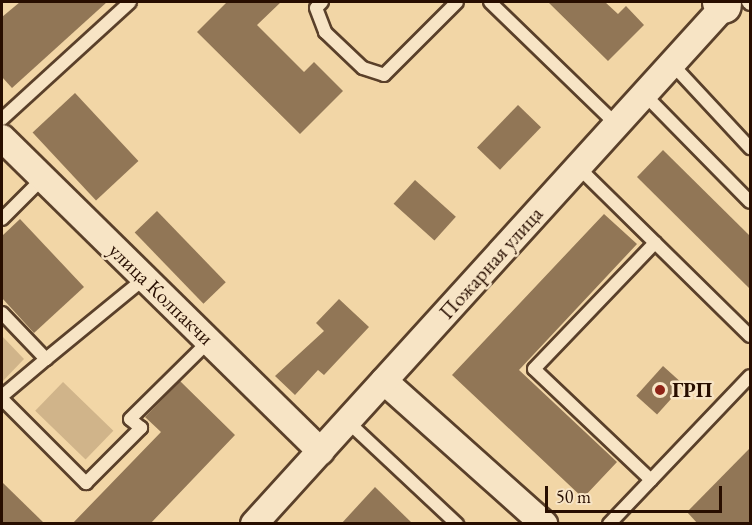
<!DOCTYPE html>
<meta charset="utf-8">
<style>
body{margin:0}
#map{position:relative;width:752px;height:525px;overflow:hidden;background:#f2d6a6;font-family:"EB Garamond",serif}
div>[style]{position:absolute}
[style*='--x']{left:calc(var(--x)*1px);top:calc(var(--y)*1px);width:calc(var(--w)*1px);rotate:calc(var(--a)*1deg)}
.green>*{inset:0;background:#d0b48a;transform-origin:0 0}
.building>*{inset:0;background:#917656;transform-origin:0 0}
.roads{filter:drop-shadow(2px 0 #5a402a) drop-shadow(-2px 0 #5a402a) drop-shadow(0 2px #5a402a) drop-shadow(0 -2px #5a402a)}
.lane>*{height:12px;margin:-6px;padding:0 6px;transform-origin:6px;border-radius:6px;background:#f7e4c5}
.street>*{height:26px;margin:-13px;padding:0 13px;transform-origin:13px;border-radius:13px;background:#f7e4c5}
.secondary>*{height:33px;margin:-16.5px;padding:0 16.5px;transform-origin:16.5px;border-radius:16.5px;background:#f7e4c5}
.dots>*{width:16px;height:16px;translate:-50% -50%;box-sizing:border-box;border:3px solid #f7e4c5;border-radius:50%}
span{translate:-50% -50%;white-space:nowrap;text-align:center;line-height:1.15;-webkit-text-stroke:5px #f7e4c5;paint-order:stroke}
.street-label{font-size:21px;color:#280e00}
.poi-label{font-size:21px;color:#280e00;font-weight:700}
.left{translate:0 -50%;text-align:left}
.frame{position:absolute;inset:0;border:3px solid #280e00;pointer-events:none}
.scale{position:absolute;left:545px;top:486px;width:177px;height:27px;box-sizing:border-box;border:3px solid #280e00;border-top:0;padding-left:8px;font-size:18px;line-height:21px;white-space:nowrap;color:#280e00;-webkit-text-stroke:4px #f7e4c5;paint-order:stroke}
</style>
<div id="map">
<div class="green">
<div style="clip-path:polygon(2px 336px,24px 359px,2px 382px)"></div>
<div style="left:63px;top:382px;width:70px;height:40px;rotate:44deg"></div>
</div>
<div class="building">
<div style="clip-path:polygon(20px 2px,107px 2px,12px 88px,2px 77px,2px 17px)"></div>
<div style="clip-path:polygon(227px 2px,281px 2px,257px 25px,304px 72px,314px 62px,343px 91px,300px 134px,197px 32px)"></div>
<div style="clip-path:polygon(548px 2px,605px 2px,618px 14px,626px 6px,644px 25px,608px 61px)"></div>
<div style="left:75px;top:93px;width:93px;height:58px;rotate:47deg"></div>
<div style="left:518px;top:105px;width:32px;height:59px;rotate:44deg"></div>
<div style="clip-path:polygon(663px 150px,750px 236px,750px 289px,637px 177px)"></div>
<div style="left:415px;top:180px;width:55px;height:32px;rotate:42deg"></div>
<div style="left:157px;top:211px;width:99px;height:31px;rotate:46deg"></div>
<div style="clip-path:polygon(604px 214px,637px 244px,519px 370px,617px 462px,583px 498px,452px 375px)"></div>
<div style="clip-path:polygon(20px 219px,84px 287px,34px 333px,2px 298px,2px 236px)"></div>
<div style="clip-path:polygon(339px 299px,369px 327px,324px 375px,318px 370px,295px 395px,275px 376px,324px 331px,316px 323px)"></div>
<div style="left:663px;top:366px;width:28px;height:40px;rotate:42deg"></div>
<div style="clip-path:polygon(180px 381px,235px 435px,150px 524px,72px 524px,161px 432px,145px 417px)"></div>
<div style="clip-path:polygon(750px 448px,750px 524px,698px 524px,687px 512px)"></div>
<div style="clip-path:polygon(2px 482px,45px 524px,2px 524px)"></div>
<div style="clip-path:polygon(375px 487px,413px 524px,341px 524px)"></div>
</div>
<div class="roads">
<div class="lane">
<div style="--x:322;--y:2;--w:8;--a:135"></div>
<div style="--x:316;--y:8;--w:26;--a:69"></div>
<div style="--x:325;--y:32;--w:52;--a:43.5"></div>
<div style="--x:363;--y:68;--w:22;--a:18"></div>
<div style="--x:384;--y:75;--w:103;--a:-45"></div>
<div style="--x:490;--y:2;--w:175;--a:44.1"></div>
<div style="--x:748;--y:2;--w:3;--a:45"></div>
<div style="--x:672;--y:64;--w:115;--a:47.1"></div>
<div style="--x:644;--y:94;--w:151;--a:45.5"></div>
<div style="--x:2;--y:119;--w:173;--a:-42.4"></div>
<div style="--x:578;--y:167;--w:241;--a:44.5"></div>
<div style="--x:2;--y:219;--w:58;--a:-45"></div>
<div style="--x:2;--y:313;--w:64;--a:46.3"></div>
<div style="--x:46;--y:359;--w:57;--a:139.9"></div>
<div style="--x:46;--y:359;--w:128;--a:-39.3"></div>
<div style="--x:2;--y:399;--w:119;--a:45"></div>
<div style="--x:86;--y:483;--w:78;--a:-45"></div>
<div style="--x:141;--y:428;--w:14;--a:-141"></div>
<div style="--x:130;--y:419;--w:111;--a:-44.6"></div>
<div style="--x:347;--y:421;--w:151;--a:43.1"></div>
<div style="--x:651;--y:480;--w:161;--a:-136.5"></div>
<div style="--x:534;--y:369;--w:175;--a:-46.2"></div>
<div style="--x:609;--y:524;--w:204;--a:-46.4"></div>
</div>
<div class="street">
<div style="--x:2;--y:138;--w:447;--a:44.5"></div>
<div style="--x:384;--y:381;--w:215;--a:41.8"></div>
<div style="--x:254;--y:524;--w:705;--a:-47.76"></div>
</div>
<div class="secondary">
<div style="--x:719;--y:2;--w:6;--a:39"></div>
</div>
</div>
<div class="dots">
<div style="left:660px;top:390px;background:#8f2418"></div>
</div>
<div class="street-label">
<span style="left:491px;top:263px;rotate:-48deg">Пожарная улица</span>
<span style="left:161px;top:294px;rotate:44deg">улица Колпакчи</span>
</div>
<div class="poi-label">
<span class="left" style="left:672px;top:390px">ГРП</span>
</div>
<div class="frame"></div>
<div class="scale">50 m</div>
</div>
